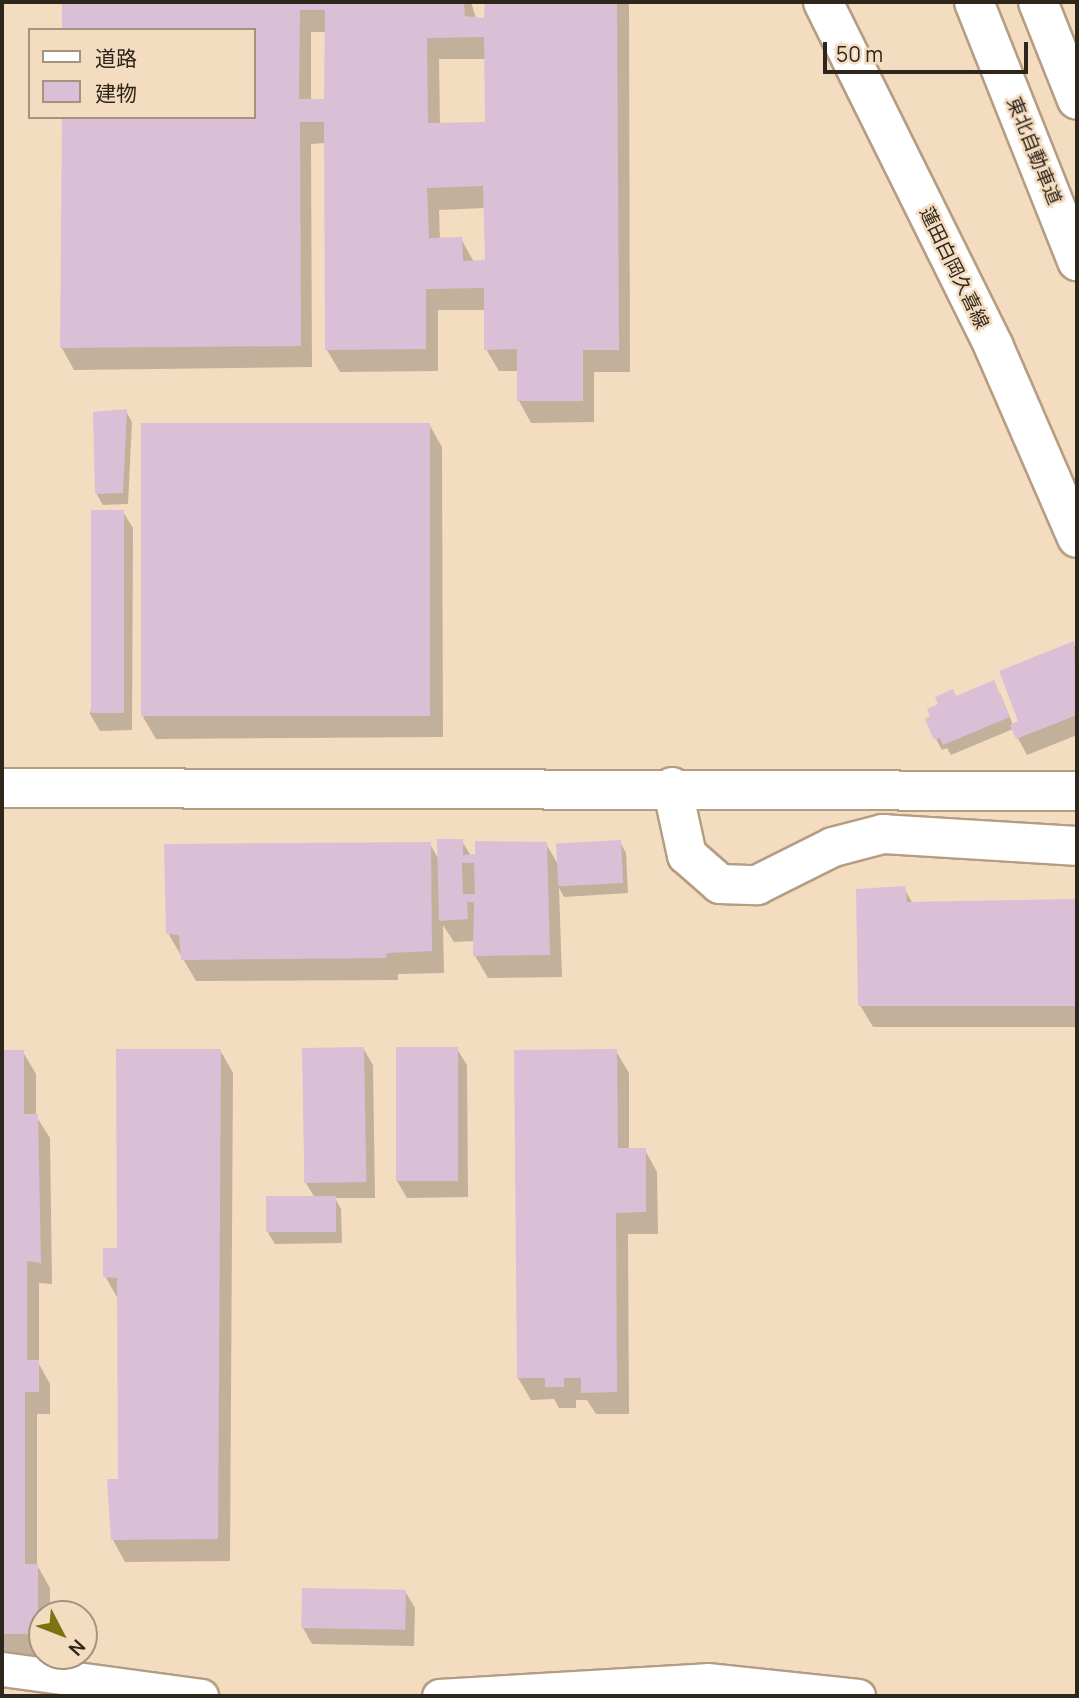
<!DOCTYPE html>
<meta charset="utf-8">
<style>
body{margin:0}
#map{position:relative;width:1079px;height:1698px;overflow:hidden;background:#f4dcc1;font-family:Manrope,"Noto Sans JP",sans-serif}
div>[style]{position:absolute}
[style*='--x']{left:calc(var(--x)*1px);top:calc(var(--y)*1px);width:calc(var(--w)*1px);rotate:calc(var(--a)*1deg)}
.shadow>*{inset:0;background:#0003}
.building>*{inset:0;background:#dabfd7;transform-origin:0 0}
.roads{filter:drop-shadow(2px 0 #b49d83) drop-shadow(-2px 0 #b49d83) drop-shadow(0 2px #b49d83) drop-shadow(0 -2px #b49d83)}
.minor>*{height:33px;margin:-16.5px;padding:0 16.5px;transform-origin:16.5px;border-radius:16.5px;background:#fff}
.tertiary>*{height:38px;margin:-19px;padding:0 19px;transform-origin:19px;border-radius:19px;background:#fff}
.secondary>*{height:38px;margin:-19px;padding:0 19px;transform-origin:19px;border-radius:19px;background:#fff}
.motorway>*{height:38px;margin:-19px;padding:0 19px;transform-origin:19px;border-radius:19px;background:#fff}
span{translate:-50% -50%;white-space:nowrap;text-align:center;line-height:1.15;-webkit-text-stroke:5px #f4dcc1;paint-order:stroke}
.street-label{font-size:19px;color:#2f261b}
.frame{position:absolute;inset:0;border:4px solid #2f261b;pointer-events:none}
.legend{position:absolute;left:28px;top:28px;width:228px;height:91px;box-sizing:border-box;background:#f4dcc1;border:2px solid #a5937f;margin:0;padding:9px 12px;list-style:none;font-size:21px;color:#2f261b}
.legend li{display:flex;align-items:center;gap:14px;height:35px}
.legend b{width:35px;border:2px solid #a5937f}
.north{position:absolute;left:28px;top:1600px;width:70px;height:70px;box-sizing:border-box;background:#f4dcc1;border:2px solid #a5937f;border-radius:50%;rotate:132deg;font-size:19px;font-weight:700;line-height:28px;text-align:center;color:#2f261b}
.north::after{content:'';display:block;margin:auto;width:24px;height:32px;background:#7e7112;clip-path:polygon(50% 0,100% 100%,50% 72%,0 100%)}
.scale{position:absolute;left:823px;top:42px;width:205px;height:32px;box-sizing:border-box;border:4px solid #2f261b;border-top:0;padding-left:9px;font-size:21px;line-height:24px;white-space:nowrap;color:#2f261b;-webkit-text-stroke:5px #f4dcc1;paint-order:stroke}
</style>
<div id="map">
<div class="shadow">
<div style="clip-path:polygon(evenodd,64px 2px,471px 2px,476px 18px,486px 19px,486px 2px,629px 2px,630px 372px,594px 372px,594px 422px,531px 423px,519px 401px,519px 371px,499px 371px,486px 349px,486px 310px,438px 310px,438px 371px,340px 372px,327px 350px,326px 143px,311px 144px,312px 367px,74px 370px,62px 348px,254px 117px,254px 30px,64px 30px,64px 2px,311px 32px,326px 32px,326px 101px,311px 101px,311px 32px,64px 2px,439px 59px,486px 59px,487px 124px,440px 124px,439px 59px,64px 2px,485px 208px,487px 262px,474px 262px,461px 239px,440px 240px,439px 210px,485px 208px)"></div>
<div style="clip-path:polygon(126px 411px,132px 422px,128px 504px,103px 505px,96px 493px)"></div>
<div style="clip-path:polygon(429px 424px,442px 447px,443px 737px,156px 739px,143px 717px)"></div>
<div style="clip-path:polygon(123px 512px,133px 528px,132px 730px,100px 731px,90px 714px)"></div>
<div style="clip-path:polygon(1073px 643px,1077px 650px,1077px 735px,1027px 755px,1013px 729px,951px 755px,947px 748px,942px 750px,936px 739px,956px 698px,1000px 693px,1013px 725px,1021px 722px)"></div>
<div style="clip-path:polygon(462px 841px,471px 856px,546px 844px,558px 864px,620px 842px,626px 853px,628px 893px,564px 897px,559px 888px,562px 977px,488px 978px,475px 956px,475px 941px,454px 942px,443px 925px,444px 973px,398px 974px,398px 980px,196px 981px,168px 933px,430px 844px,439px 860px)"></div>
<div style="clip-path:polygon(904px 888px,913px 904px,1077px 901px,1077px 1027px,873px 1027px,860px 1005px)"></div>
<div style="clip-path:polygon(363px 1048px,373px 1065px,375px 1198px,335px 1198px,341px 1209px,342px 1243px,275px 1244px,268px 1233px,315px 1198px,304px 1180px)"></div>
<div style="clip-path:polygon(397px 1049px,457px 1049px,467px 1065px,468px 1197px,407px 1198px,397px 1181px)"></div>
<div style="clip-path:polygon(220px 1050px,233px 1073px,230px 1561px,125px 1562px,113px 1540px,120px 1480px,118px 1299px,105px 1276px)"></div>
<div style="clip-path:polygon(616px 1051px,629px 1073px,629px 1150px,645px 1150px,657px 1172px,658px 1234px,628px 1234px,629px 1414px,596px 1414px,587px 1400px,576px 1400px,576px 1408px,559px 1408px,554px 1399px,531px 1400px,518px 1378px)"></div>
<div style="clip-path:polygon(2px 1052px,23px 1052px,36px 1074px,36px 1116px,50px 1138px,52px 1284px,39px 1283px,39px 1364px,50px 1384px,50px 1414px,37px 1414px,37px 1565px,50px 1588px,50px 1614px,42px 1614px,42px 1656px,2px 1656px)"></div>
<div style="clip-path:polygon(405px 1591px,415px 1608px,414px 1646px,312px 1644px,303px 1628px)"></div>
</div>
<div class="building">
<div style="clip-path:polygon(evenodd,62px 2px,464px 2px,465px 16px,484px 18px,485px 2px,617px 2px,619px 350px,583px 350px,583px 401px,517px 401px,517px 349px,484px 350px,484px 288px,426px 289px,426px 349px,325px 350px,324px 122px,300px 122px,301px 346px,60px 348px,62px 117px,254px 117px,254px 30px,62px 30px,62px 2px,300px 10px,325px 10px,324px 99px,299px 99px,300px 10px,62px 2px,484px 37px,485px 122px,428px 123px,427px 38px,484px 37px,62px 2px,483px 186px,485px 260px,463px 261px,462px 237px,429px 238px,427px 188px,483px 186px)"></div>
<div style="clip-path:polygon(127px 409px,123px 493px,95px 494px,93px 412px)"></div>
<div style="left:430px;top:423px;width:293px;height:289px;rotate:90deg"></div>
<div style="left:124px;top:510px;width:203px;height:33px;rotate:90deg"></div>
<div style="clip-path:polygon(1074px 641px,1077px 715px,1016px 739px,1010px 725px,1018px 721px,999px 671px)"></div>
<div style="clip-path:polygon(994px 680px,1010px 717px,943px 745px,940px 738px,934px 740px,925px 719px,930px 716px,927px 709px,938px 704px,935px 697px,953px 689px,956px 696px)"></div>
<div style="clip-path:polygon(evenodd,437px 839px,463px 839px,463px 855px,475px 854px,475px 841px,547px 842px,550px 955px,473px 956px,474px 902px,467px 902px,468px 919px,439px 921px,437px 839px,462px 863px,474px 863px,475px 894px,463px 894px,462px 863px)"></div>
<div style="left:621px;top:840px;width:43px;height:65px;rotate:87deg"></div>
<div style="clip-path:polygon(431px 842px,432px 951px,387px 953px,386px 958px,181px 960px,179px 935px,166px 934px,164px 844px)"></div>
<div style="clip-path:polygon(905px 886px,907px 902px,1077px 899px,1077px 1006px,858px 1006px,856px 889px)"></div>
<div style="left:364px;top:1047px;width:135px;height:62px;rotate:89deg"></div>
<div style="left:396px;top:1047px;width:62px;height:134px"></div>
<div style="clip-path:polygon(116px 1049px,221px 1049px,218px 1539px,111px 1540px,107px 1479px,118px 1479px,117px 1278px,103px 1277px,103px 1248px,117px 1248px)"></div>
<div style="clip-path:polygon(617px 1049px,618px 1148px,646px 1148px,646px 1212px,616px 1213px,617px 1392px,581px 1393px,581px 1378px,564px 1378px,564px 1387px,545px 1387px,545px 1378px,517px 1378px,514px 1050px)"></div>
<div style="clip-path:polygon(2px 1050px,24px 1050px,24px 1114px,38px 1114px,41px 1263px,27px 1261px,27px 1360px,39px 1360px,39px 1392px,25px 1392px,25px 1564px,38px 1564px,38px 1634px,2px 1634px)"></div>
<div style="left:336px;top:1196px;width:36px;height:70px;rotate:90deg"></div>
<div style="left:302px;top:1588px;width:104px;height:40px;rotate:1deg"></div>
</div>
<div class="roads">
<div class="minor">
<div style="--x:2;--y:1669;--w:201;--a:7.7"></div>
<div style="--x:439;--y:1696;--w:268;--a:-3.4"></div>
<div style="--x:707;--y:1680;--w:152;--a:6"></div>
</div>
<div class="tertiary">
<div style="--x:672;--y:787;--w:70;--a:77.6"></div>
<div style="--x:687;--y:855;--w:44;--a:41.3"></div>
<div style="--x:720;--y:884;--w:37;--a:2"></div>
<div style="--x:757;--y:885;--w:85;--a:-26.6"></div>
<div style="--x:833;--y:847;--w:52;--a:-14.6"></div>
<div style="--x:883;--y:834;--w:194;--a:3.5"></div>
<div style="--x:2;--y:788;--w:1075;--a:0.16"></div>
</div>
<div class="secondary">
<div style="--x:823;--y:2;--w:385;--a:63.6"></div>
<div style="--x:994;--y:347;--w:208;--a:66.5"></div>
</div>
<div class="motorway">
<div style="--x:974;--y:2;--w:279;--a:68.3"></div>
<div style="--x:1038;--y:2;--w:105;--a:68.3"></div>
</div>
</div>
<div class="street-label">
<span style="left:1034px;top:151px;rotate:68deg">東北自動車道</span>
<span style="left:954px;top:268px;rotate:64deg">蓮田白岡久喜線</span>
</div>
<div class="frame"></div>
<ul class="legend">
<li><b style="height:9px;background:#fff"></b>道路</li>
<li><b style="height:19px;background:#dabfd7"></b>建物</li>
</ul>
<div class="north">N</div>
<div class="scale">50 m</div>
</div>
